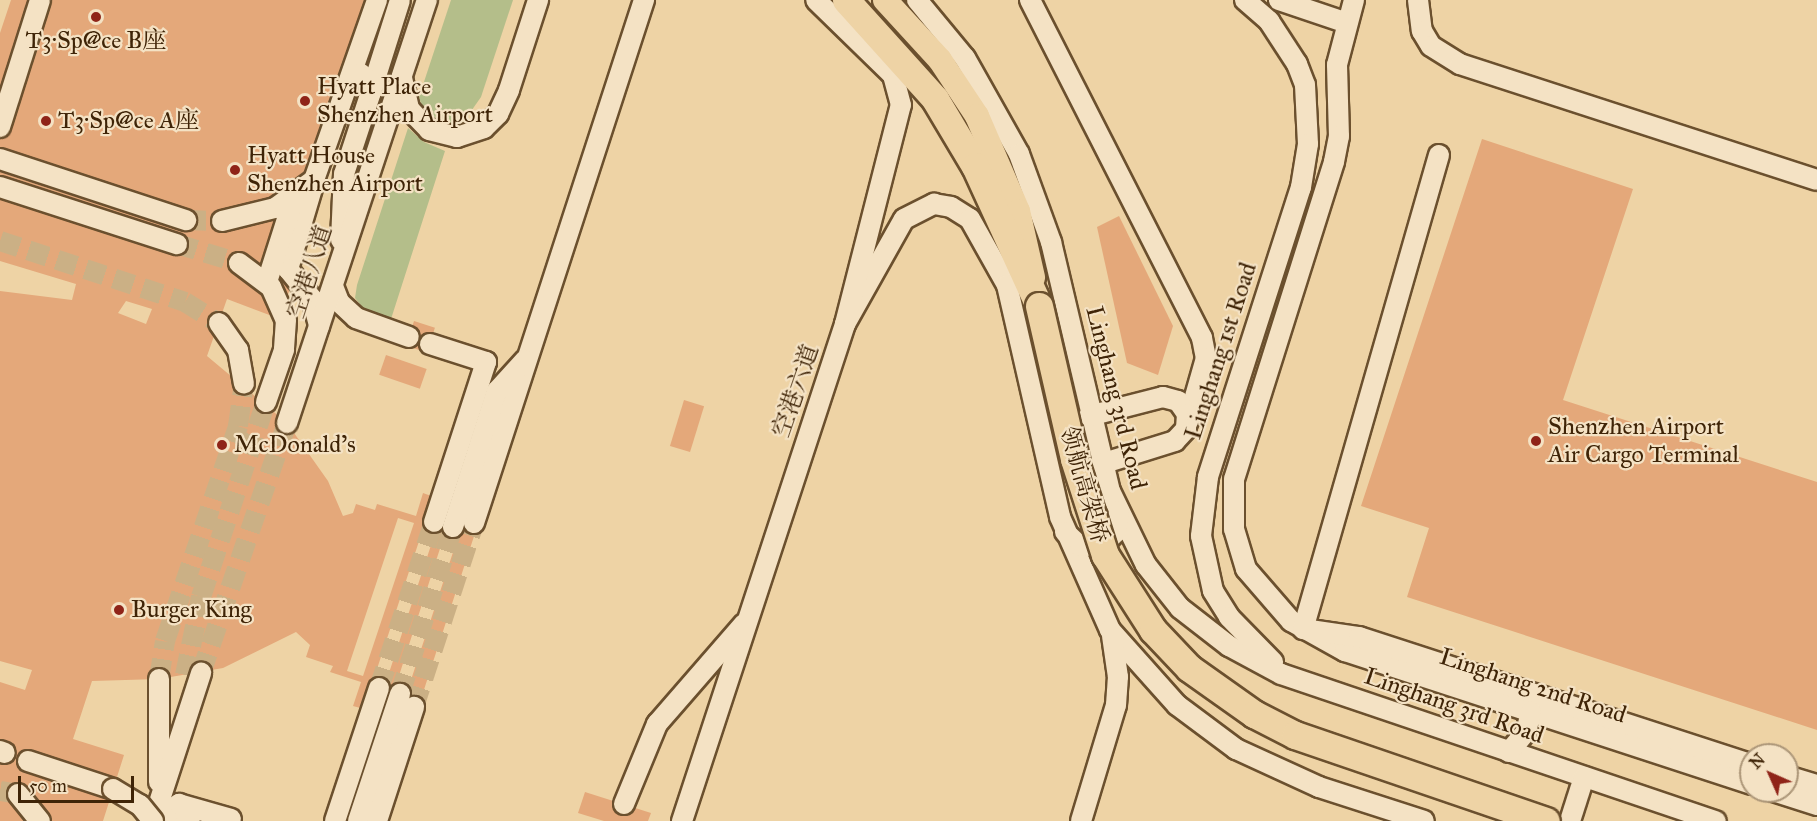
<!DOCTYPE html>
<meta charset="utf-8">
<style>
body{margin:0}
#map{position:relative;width:1817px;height:821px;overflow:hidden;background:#eed3a5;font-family:"IM FELL Great Primer","Noto Serif SC",serif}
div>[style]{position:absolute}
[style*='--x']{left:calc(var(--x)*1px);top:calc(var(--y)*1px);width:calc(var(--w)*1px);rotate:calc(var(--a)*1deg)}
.green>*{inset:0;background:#b4be8a}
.building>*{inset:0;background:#e4a87a;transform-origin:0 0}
.minor-tunnel>*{height:20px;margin-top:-10px;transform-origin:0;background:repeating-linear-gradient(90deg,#cbb085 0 20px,transparent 0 30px)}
.roads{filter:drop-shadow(2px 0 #6b502e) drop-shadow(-2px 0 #6b502e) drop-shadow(0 2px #6b502e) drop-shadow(0 -2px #6b502e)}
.minor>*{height:20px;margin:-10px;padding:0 10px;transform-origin:10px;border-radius:10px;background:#f4e2c4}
.major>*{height:24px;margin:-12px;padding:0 12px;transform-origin:12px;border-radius:12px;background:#eed3a5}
.highway>*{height:27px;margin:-13.5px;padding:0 13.5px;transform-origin:13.5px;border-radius:13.5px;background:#eed3a5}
.bridges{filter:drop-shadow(2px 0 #6b502e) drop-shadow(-2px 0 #6b502e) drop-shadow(0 2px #6b502e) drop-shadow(0 -2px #6b502e)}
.minor-bridge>*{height:20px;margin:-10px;padding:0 10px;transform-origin:10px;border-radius:10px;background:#f4e2c4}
.highway-bridge>*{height:27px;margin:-13.5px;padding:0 13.5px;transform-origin:13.5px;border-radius:13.5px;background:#eed3a5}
.dots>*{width:16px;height:16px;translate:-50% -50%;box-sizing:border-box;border:3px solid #f4e2c4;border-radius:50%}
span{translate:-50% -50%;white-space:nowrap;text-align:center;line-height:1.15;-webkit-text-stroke:4.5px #f4e2c4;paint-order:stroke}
.poi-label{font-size:24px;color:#3f2407}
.left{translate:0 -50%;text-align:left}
.street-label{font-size:24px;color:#3f2407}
.north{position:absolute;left:1739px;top:743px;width:60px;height:60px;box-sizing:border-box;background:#f4e2c4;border:2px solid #ac9678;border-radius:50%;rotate:315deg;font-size:16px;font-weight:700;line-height:24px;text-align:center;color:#3f2407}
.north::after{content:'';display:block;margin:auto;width:21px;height:27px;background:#8f2418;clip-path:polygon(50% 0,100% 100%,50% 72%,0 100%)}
.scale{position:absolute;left:18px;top:776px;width:116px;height:27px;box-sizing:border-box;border:3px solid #3f2407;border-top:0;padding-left:8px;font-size:18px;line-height:21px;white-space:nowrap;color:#3f2407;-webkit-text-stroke:4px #f4e2c4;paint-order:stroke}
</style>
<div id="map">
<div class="green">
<div style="clip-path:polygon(451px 0,513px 0,481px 97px,460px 127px,451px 129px,435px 124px,423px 110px,419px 97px)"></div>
<div style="clip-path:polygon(408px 128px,424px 142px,445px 151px,391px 319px,363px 308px,355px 298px,357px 285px)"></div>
</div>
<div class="building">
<div style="clip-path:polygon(evenodd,11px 0,384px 0,280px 319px,227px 299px,207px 356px,287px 423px,328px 481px,343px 516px,353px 513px,356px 504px,375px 510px,377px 504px,416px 516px,423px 493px,434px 497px,462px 451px,471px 454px,464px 520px,478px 524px,418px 708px,367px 775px,357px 771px,364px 709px,353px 706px,361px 682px,330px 672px,333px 666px,306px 657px,310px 645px,296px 632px,223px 668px,159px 679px,92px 681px,73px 739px,124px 755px,103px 821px,0 821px,0 682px,25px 690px,32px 670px,0 661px,0 291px,72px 300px,76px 284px,0 261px,0 33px,11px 0,126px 301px,152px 309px,146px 324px,118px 313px,126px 301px,11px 0,398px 518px,414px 523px,363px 676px,347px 671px,398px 518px,11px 0,424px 526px,436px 530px,386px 682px,374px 678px,424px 526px,11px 0,445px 533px,458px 537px,408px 689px,396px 685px,445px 533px)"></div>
<div style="clip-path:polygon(1482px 139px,1633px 189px,1563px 400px,1817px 482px,1817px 730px,1407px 597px,1429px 528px,1361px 506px)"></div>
<div style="clip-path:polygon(1119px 216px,1173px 326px,1158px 375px,1127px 363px,1097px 227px)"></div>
<div style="left:414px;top:321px;width:22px;height:26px;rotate:18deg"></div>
<div style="left:386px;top:355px;width:43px;height:21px;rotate:19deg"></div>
<div style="left:684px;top:400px;width:21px;height:48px;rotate:17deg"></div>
<div style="clip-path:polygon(585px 792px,651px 813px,648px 821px,604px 821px,578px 813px)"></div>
</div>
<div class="minor-tunnel">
<div style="--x:186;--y:220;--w:36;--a:2"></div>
<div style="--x:0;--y:241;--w:195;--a:18.2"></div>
<div style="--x:185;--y:302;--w:40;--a:32"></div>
<div style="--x:177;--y:244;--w:65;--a:17"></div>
<div style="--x:201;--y:673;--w:264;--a:-71"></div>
<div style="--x:185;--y:675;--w:80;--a:-78.4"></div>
<div style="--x:201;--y:597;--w:206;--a:-71.6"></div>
<div style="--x:159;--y:679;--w:38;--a:-81"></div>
<div style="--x:165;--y:641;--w:227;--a:-71.2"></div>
<div style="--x:238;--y:426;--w:43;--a:-82.1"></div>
<div style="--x:379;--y:688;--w:175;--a:-71.7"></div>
<div style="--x:400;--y:694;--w:175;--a:-72.4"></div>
<div style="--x:414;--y:707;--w:194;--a:-71.9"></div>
<div style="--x:0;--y:791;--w:18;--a:9"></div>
</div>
<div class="roads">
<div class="minor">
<div style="--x:917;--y:0;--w:75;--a:50.4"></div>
<div style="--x:965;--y:58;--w:110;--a:60.6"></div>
<div style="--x:1019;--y:154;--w:94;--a:70"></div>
<div style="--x:1051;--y:242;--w:256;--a:76.7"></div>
<div style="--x:1110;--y:491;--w:82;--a:64.1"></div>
<div style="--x:1146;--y:565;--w:55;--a:51.7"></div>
<div style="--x:1180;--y:608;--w:62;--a:37.8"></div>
<div style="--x:1229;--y:646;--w:59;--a:28.3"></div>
<div style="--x:1281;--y:674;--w:459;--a:18.7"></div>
<div style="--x:1030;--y:0;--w:379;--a:63"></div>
<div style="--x:1202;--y:338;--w:20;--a:79"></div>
<div style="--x:1206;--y:358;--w:66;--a:105.9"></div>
<div style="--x:1245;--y:0;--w:32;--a:41"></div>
<div style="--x:1269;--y:21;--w:51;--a:56.9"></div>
<div style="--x:1297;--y:64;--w:22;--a:69"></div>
<div style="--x:1305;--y:85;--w:59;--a:87.1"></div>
<div style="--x:1308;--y:144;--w:44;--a:99.2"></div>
<div style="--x:1301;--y:187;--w:305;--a:107.8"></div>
<div style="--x:1208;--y:477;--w:59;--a:96.8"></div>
<div style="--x:1201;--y:536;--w:56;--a:77.7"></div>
<div style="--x:1213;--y:591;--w:31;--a:58"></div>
<div style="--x:1229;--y:617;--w:63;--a:45.6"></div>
<div style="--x:1279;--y:0;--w:72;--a:18.7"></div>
<div style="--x:1354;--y:0;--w:67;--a:104.7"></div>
<div style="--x:1337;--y:65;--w:71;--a:88.4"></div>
<div style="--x:1339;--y:136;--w:26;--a:101"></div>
<div style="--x:1334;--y:162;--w:332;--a:107.5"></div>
<div style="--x:1234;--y:479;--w:50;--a:90"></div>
<div style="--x:1234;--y:529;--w:42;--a:73.3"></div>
<div style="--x:1246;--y:569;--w:69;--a:49.1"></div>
<div style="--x:1291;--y:621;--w:62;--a:29.1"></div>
<div style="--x:1345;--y:651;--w:427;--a:18.1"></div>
<div style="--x:1418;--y:0;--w:31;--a:83"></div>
<div style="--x:1422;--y:31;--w:17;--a:59"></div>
<div style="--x:1431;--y:46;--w:34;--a:32"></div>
<div style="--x:1460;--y:64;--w:375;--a:18"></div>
<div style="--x:402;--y:78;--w:32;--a:77"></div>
<div style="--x:409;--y:109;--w:29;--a:46"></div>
<div style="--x:429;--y:130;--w:29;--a:14"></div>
<div style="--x:457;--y:137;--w:28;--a:-18"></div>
<div style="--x:484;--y:128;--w:20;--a:-45"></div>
<div style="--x:498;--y:114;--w:26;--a:-65"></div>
<div style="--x:509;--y:90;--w:95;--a:-72.1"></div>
<div style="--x:371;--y:92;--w:96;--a:-72.5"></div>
<div style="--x:0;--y:127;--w:133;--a:-72.5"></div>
<div style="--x:1439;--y:155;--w:493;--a:106"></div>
<div style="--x:1303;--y:629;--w:57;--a:8.1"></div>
<div style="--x:1359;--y:637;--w:412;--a:18"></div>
<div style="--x:0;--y:159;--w:196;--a:18.2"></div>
<div style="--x:314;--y:182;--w:91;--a:106.6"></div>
<div style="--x:288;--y:269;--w:38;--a:51"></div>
<div style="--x:312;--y:299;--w:28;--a:75"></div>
<div style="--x:0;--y:187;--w:186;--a:17.9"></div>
<div style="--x:222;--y:221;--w:55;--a:-13.8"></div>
<div style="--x:275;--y:208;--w:48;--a:-35.7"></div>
<div style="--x:314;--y:180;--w:191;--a:-70.7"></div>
<div style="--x:341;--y:240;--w:66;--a:-87.4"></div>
<div style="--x:344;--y:174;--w:86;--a:-71.8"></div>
<div style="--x:371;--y:92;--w:10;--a:-90"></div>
<div style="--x:371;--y:82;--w:14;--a:-141"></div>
<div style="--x:239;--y:263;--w:40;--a:37"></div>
<div style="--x:271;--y:287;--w:36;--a:66"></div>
<div style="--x:286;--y:320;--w:30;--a:94"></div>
<div style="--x:284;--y:350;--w:55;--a:109.1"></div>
<div style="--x:267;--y:282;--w:89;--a:-72.4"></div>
<div style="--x:333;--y:286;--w:17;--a:69"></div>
<div style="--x:339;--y:302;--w:23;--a:43"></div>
<div style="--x:356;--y:318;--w:56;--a:19.7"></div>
<div style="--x:219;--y:323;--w:33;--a:55"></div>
<div style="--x:238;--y:350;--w:34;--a:80"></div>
<div style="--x:845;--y:324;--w:120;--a:-60.7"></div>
<div style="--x:904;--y:219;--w:34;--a:-27"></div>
<div style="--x:934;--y:204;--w:17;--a:10"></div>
<div style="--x:951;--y:207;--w:22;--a:32"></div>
<div style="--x:970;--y:219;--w:76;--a:60.7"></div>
<div style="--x:1007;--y:285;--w:238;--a:77.1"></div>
<div style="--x:1060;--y:517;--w:124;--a:66.1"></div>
<div style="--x:1110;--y:630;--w:101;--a:48.2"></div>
<div style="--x:1177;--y:705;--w:74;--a:36.7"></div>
<div style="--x:1236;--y:749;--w:91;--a:24.6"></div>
<div style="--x:1319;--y:787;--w:110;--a:17.9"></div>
<div style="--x:430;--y:344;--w:59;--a:17.8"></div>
<div style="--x:486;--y:362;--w:168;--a:108"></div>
<div style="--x:1089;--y:416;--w:76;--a:-14.4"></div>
<div style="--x:1163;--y:397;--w:16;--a:15"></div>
<div style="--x:1178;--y:401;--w:16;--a:55"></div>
<div style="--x:1187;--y:414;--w:15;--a:94"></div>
<div style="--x:1186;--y:429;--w:16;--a:133"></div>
<div style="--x:1175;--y:441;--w:77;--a:162.7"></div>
<div style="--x:287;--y:423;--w:446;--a:-71.7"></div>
<div style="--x:474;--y:523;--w:550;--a:-71.99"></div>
<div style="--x:453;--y:527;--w:143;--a:-72.1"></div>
<div style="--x:497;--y:391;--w:42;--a:-47.9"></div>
<div style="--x:1065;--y:532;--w:21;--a:43"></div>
<div style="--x:1080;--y:546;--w:23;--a:-2"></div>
<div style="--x:1103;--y:545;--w:18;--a:-45"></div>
<div style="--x:1116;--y:532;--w:21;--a:-82"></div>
<div style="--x:0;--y:751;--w:5;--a:22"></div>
<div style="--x:1509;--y:752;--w:26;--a:-50"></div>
<div style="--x:1526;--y:732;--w:21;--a:-76"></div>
<div style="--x:28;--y:761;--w:89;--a:18.2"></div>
<div style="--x:1787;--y:776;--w:31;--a:17"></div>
<div style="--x:159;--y:782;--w:103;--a:-90"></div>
<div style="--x:1773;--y:791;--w:46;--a:17.7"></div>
<div style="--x:18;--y:794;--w:35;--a:51"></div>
<div style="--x:624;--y:804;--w:87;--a:-67.6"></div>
<div style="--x:657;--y:724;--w:133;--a:-49"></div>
<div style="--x:165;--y:813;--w:26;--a:18"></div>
<div style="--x:153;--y:821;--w:156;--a:-72"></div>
<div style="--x:157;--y:821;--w:28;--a:-38"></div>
<div style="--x:179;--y:804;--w:54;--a:16.1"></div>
<div style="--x:335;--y:821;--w:140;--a:-71.7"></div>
<div style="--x:358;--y:821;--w:134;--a:-71.7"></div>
<div style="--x:377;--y:821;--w:120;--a:-72"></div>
<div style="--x:682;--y:821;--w:523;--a:-71.84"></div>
<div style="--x:845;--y:324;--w:226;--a:-75.7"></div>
<div style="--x:901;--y:105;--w:31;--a:-105"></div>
<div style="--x:893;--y:75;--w:107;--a:-135.8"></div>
<div style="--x:1081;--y:821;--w:121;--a:-73.2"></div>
<div style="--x:1116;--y:705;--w:28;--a:-86"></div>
<div style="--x:1118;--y:677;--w:41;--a:-98.3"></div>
<div style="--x:1570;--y:821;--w:46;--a:-72.3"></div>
</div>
<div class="major">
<div style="--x:885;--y:0;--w:81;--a:47.5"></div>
<div style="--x:940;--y:60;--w:67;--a:56.5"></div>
<div style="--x:977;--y:116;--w:103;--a:66.7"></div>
<div style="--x:1018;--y:211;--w:68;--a:77.2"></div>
</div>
<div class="highway">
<div style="--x:846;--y:0;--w:133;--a:48"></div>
<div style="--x:935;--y:99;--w:78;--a:59.2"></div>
<div style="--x:975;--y:166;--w:154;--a:65.4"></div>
</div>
</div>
<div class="bridges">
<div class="minor-bridge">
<div style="--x:113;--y:789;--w:31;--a:31"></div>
<div style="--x:140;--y:805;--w:21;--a:51"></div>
</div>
<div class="highway-bridge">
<div style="--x:1039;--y:306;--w:157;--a:77.1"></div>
<div style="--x:1074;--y:459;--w:101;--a:72.1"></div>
<div style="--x:1105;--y:555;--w:89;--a:57.4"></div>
<div style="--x:1153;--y:630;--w:52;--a:46.5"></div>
<div style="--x:1189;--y:668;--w:80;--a:35.3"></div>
<div style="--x:1254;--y:714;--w:46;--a:27.1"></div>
<div style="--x:1295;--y:735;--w:265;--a:18.9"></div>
</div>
</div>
<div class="dots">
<div style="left:96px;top:17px;background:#8f2418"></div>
<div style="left:305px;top:101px;background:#8f2418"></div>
<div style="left:46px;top:121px;background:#8f2418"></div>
<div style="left:235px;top:170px;background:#8f2418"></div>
<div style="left:1536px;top:441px;background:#8f2418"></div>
<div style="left:222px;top:445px;background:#8f2418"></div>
<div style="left:119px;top:610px;background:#8f2418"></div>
</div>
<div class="poi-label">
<span style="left:96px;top:41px">T3·Sp@ce B座</span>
<span class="left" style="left:317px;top:101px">Hyatt Place<br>Shenzhen Airport</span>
<span class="left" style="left:58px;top:121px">T3·Sp@ce A座</span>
<span class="left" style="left:247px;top:170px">Hyatt House<br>Shenzhen Airport</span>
<span class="left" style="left:1548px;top:441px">Shenzhen Airport<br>Air Cargo Terminal</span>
<span class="left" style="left:234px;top:445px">McDonald's</span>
<span class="left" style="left:131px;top:610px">Burger King</span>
</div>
<div class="street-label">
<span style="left:310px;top:272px;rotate:-72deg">空港八道</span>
<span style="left:1221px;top:351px;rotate:-72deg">Linghang 1st Road</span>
<span style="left:796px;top:391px;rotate:-71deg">空港六道</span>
<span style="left:1116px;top:398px;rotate:76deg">Linghang 3rd Road</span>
<span style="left:1084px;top:485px;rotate:74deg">领航高架桥</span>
<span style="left:1533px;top:686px;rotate:18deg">Linghang 2nd Road</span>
<span style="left:1454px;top:706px;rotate:19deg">Linghang 3rd Road</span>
</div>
<div class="north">N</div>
<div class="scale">50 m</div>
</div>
